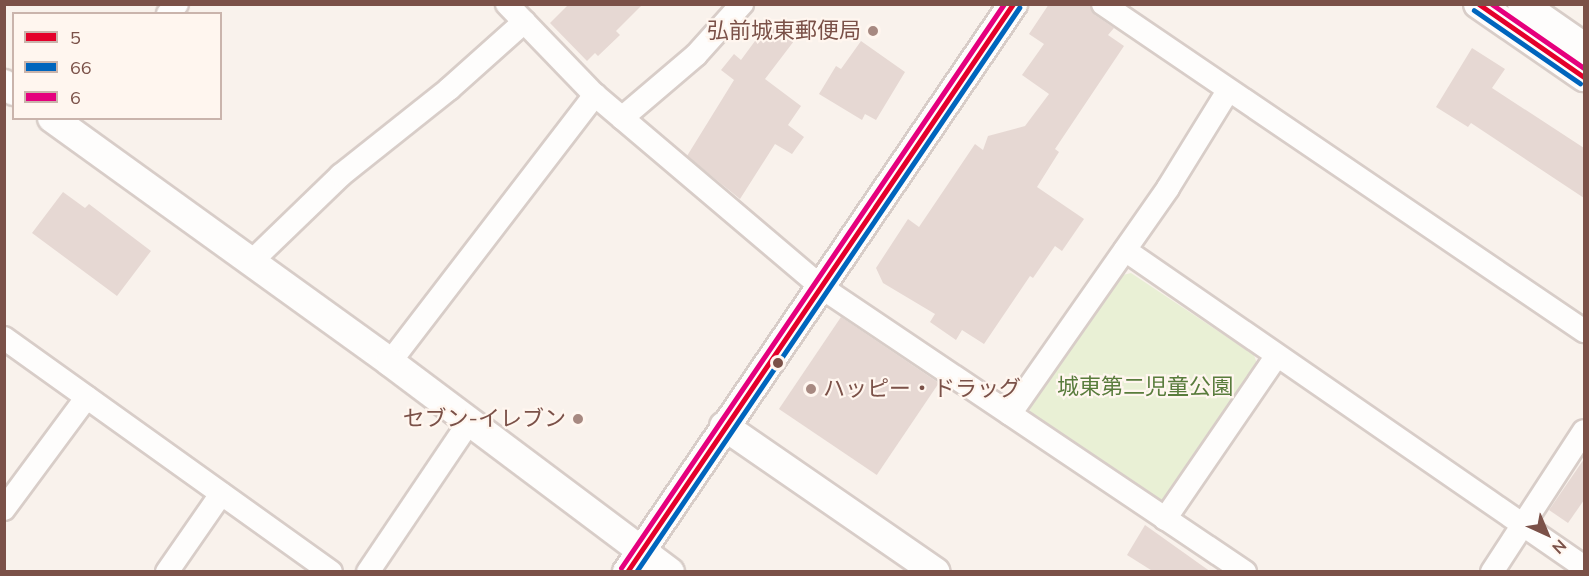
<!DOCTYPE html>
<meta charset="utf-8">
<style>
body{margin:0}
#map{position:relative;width:1589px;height:576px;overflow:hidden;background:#f9f2ec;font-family:Mulish,"Noto Sans JP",sans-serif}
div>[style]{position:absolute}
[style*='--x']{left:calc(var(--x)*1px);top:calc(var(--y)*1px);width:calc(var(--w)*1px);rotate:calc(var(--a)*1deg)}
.green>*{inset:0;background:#e9f0d5}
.building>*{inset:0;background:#e6d8d3;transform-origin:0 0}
.roads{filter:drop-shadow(2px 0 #d8cdc8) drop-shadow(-2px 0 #d8cdc8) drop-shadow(0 2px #d8cdc8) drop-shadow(0 -2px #d8cdc8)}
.minor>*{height:22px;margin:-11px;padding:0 11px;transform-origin:11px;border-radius:11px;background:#fefdfc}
.tertiary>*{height:28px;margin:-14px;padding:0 14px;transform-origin:14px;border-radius:14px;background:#fefdfc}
.bus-1>*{height:4.5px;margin:-2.25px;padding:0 2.25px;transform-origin:2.25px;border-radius:2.25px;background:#e4002b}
.bus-2>*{height:4.5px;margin:-2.25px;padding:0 2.25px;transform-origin:2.25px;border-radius:2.25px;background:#0065bd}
.bus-3>*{height:4.5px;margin:-2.25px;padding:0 2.25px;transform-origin:2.25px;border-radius:2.25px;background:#e5007d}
.dots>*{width:16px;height:16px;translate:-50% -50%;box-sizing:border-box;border:3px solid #fff6ef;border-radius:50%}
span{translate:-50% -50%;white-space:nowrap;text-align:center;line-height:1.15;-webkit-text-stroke:4.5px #fff6ef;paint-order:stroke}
.poi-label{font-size:22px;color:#7b5148}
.right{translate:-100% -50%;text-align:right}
.left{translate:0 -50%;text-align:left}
.park-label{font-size:22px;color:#597c3c}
.frame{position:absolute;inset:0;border:6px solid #7b5148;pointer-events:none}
.legend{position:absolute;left:12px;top:12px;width:210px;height:108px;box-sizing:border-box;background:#fff6ef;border:2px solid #cab4ac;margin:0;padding:8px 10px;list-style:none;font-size:18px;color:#7b5148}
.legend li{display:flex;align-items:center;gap:12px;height:30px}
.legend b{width:30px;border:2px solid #cab4ac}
.north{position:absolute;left:1517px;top:504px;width:60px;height:60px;-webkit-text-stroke:4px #fff6ef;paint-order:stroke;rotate:136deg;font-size:16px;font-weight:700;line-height:24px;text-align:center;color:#7b5148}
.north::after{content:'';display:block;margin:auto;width:21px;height:27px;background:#7b5148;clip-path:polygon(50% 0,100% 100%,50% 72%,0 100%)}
</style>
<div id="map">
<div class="green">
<div style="clip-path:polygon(1131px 273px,1254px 355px,1259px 370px,1171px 497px,1157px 501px,1030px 412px,1031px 401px,1119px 276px)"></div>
</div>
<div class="building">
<div style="clip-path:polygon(569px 4px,643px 4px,616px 31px,620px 35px,598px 56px,595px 53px,587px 61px,550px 23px)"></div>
<div style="clip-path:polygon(1049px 4px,1090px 4px,1095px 15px,1114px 28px,1108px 35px,1124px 46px,1055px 149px,1059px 152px,1037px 187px,1084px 219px,1062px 251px,1055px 246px,1033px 278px,1030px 276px,984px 344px,962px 330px,956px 340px,930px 322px,935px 314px,883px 283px,876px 268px,908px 219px,919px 227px,975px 144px,983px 150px,988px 136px,1025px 126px,1049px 94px,1022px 75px,1044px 44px,1029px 34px)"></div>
<div style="clip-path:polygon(769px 22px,794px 41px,765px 79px,801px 106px,788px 125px,804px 137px,792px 154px,775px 144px,740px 199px,687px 156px,734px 80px,721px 70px,734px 54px,741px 60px)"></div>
<div style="clip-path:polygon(861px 41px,905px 72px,876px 120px,865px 114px,862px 120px,819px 94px,836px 66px,841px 69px)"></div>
<div style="clip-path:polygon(1472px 48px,1505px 69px,1492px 88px,1584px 148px,1584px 198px,1471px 123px,1468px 127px,1436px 107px)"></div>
<div style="clip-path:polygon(63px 192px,85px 208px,89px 204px,151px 251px,117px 296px,32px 233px)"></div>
<div style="left:841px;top:317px;width:118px;height:111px;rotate:34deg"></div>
<div style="clip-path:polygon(1584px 459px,1584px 500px,1568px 523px,1549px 510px)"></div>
<div style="clip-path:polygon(1145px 525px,1211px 572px,1154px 572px,1127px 555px)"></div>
</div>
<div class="roads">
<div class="minor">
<div style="--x:507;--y:4;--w:127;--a:46"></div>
<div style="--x:595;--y:95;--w:297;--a:40.3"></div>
<div style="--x:821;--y:287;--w:511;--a:33.91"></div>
<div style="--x:1103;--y:4;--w:582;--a:34.21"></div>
<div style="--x:168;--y:14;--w:13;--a:-48"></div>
<div style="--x:622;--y:118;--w:97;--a:-40.4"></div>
<div style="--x:696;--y:55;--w:69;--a:-48"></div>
<div style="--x:1125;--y:250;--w:558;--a:34.63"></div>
<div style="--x:251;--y:262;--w:125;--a:-44"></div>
<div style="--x:341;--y:175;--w:138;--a:-38.5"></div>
<div style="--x:449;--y:89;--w:101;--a:-41.8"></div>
<div style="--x:4;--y:338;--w:402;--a:35.6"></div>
<div style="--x:390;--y:362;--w:337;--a:-52.5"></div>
<div style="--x:1010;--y:414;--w:276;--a:-55"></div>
<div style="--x:1168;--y:188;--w:114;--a:-58.3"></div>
<div style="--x:4;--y:509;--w:139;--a:-53.5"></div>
<div style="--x:1165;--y:519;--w:196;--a:-55.6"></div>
<div style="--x:167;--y:572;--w:95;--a:-55.3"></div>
<div style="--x:368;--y:572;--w:182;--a:-56"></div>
<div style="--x:1492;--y:572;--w:168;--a:-56.9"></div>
</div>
<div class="tertiary">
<div style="--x:1478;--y:4;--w:129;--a:34.6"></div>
<div style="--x:1522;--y:4;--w:75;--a:34.7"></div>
<div style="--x:4;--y:84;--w:12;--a:35"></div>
<div style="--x:52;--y:118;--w:417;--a:35.8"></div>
<div style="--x:390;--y:362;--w:350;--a:36.9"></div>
<div style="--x:724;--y:426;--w:257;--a:34.6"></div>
<div style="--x:627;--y:572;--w:687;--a:-55.8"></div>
</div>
</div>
<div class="bus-1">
<div style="--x:1479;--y:4;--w:128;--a:34.8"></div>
<div style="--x:627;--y:572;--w:687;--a:-55.8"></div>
</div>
<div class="bus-2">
<div style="--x:1474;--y:10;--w:129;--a:34.6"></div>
<div style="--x:636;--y:572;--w:682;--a:-55.82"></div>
</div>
<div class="bus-3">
<div style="--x:1492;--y:4;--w:112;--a:34.8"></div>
<div style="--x:621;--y:568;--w:682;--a:-55.82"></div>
</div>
<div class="dots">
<div style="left:873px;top:31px;background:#a78981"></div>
<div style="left:778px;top:363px;background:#7b5148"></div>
<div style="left:811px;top:389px;background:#a78981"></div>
<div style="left:578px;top:419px;background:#a78981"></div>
</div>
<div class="poi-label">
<span class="right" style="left:861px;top:31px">弘前城東郵便局</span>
<span class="left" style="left:823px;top:389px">ハッピー・ドラッグ</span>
<span class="right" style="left:566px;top:419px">セブン-イレブン</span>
</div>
<div class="park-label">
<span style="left:1145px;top:387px">城東第二児童公園</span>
</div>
<div class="frame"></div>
<ul class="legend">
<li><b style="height:8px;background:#e4002b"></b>5</li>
<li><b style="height:8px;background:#0065bd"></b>66</li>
<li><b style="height:8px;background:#e5007d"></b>6</li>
</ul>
<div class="north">N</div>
</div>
